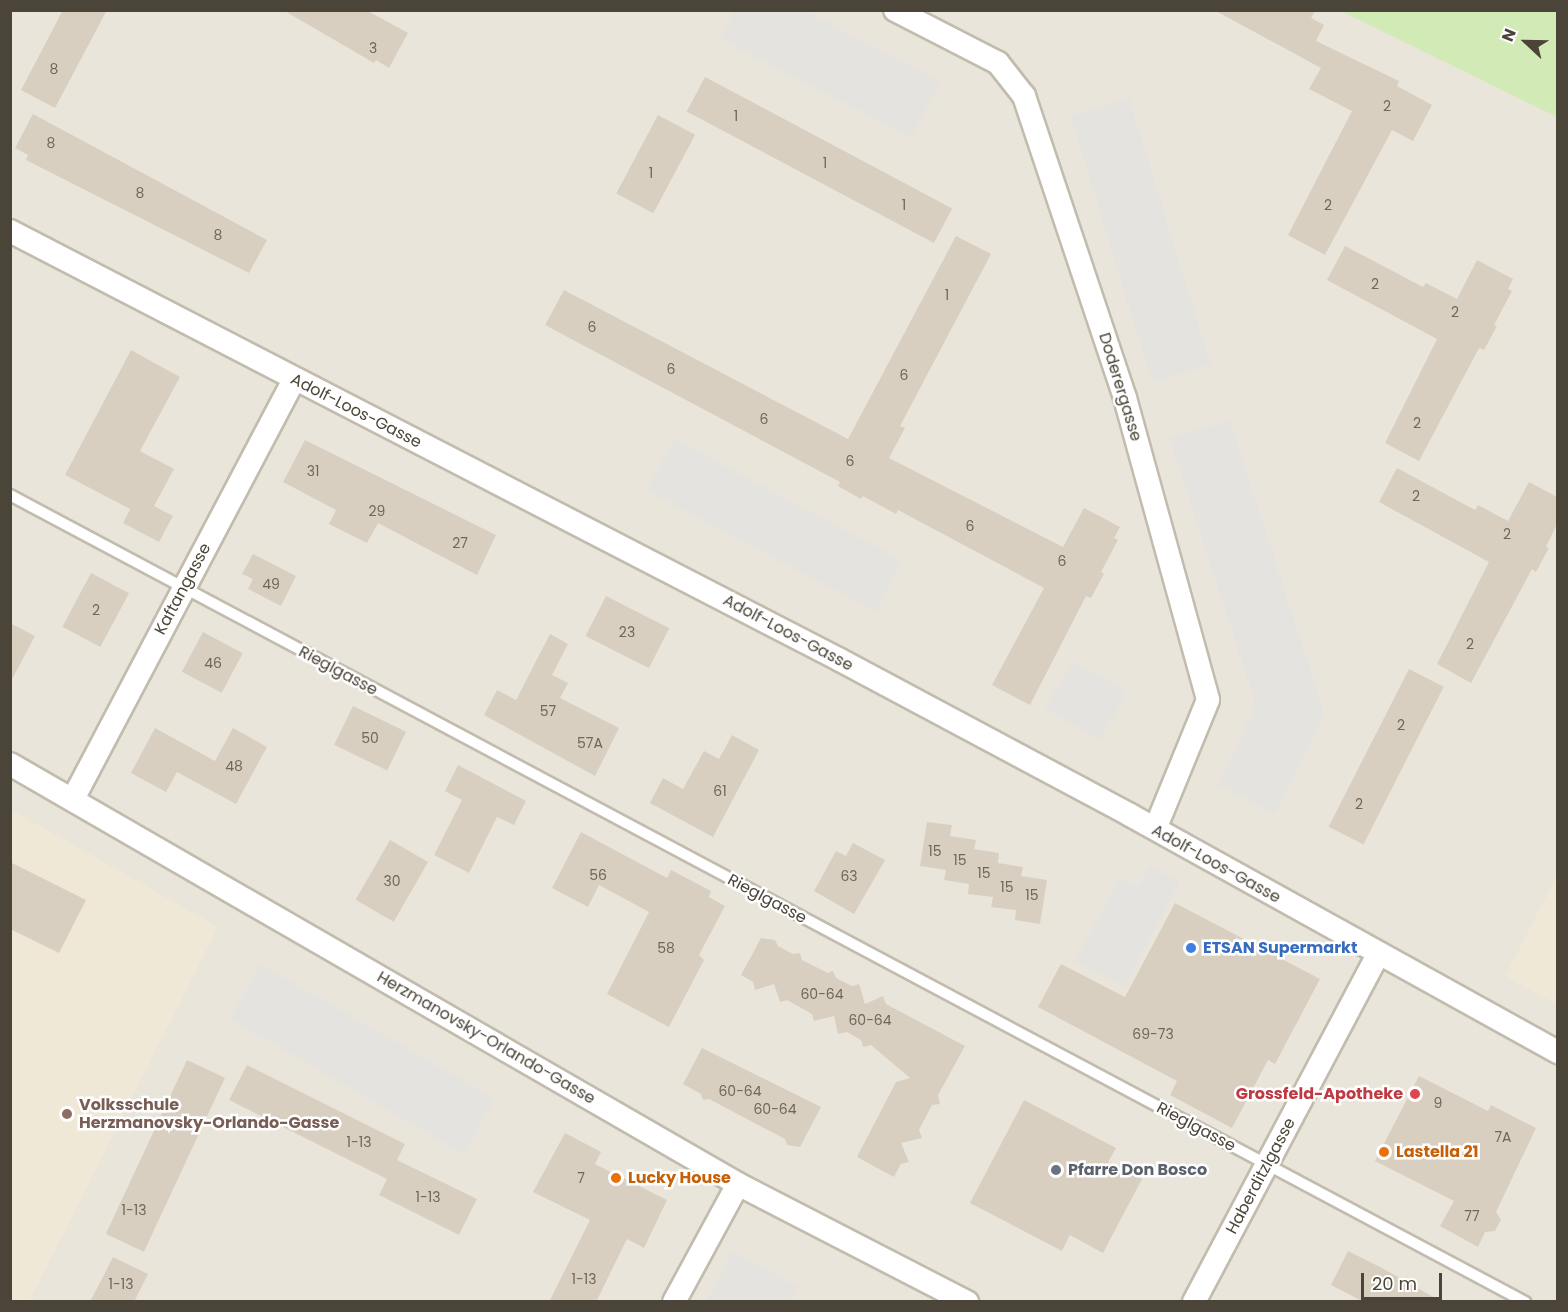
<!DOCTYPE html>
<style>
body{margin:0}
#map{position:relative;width:1568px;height:1312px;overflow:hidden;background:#f6f3ec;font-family:Poppins,sans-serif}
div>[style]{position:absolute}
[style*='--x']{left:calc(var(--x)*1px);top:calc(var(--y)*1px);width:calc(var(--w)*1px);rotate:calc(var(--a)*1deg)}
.residential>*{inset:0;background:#eae5da}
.education>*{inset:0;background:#efe8d6}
.green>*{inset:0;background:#d2eab5}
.parking>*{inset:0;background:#e5e3e0;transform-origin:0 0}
.building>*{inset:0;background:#d8cfc1;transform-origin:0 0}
.roads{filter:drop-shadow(2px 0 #c2bbae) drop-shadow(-2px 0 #c2bbae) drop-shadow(0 2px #c2bbae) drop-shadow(0 -2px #c2bbae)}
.service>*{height:10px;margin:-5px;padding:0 5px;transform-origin:5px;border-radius:5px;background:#fff}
.minor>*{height:22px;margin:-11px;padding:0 11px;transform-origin:11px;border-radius:11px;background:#fff}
.dots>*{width:16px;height:16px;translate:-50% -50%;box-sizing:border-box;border:3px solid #fff;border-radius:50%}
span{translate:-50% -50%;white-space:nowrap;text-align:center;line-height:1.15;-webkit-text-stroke:5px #fff;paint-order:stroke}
.number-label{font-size:14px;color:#6e675b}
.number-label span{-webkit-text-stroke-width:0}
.street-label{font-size:16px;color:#4b4439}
.shop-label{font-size:16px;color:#366cbe;font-weight:700}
.left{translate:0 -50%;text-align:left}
.health-label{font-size:16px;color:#be3a42;font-weight:700}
.right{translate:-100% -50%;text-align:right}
.education-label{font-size:16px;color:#785e54;font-weight:700}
.food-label{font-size:16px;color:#c56008;font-weight:700}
.worship-label{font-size:16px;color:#5b616d;font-weight:700}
.frame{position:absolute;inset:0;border:12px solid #4b4439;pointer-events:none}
.north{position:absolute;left:1496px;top:12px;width:60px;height:60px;-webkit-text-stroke:4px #fff;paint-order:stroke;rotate:292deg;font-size:16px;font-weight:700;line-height:24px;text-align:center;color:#4b4439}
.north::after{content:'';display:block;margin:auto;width:21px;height:27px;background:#4b4439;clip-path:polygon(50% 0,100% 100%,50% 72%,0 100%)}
.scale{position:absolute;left:1361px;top:1273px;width:81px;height:27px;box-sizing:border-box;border:3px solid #4b4439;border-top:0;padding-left:8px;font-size:18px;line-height:21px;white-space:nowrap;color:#4b4439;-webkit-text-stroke:4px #fff;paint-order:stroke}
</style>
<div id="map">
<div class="residential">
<div style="clip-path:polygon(10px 11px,1358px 11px,1557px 114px,1557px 1301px,11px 1301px)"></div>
</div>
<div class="education">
<div style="clip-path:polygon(10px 809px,218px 927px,29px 1302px,10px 1301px)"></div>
<div style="clip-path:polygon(1557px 876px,1558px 1004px,1557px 1004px,1505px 976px)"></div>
</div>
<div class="green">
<div style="clip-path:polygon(1341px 11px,1557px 11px,1557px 117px)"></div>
</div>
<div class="parking">
<div style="clip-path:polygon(735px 11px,805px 11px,941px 81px,911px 137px,720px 39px)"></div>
<div style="left:1129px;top:98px;width:279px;height:61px;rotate:73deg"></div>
<div style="clip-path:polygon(1230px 421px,1325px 715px,1275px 814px,1218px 784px,1256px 705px,1169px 437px)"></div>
<div style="left:674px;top:439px;width:259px;height:58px;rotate:28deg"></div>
<div style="left:1072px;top:661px;width:63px;height:55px;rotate:29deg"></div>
<div style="clip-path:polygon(1150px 866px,1180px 882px,1125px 987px,1075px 961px,1120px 877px,1138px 887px)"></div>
<div style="left:261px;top:964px;width:270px;height:63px;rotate:30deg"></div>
<div style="clip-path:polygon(733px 1252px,798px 1287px,790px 1301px,707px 1301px)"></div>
</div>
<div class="building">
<div style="clip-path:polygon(63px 10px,107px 10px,55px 108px,21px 90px)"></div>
<div style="clip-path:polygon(283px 10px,366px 10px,408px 33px,389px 68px,376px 60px,374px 63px)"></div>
<div style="clip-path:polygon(1214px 10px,1316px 10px,1311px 18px,1324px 25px,1316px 41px,1399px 81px,1397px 86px,1432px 105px,1413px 141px,1392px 130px,1325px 255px,1288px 235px,1352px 111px,1309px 89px,1321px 68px)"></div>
<div style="left:705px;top:77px;width:280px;height:39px;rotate:28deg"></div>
<div style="clip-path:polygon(33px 114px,267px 240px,249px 273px,26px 160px,28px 155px,15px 148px)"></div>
<div style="left:658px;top:115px;width:42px;height:89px;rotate:28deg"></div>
<div style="clip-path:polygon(956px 236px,991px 254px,900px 426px,905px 428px,889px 458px,1063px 547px,1084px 508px,1120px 527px,1114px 538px,1118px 540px,1101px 572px,1104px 574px,1091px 598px,1086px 596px,1030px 705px,992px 685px,1044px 588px,898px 510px,896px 514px,863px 496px,861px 499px,838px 486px,840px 482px,545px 325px,564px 290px,848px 439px)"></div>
<div style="clip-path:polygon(1345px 246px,1423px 287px,1426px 283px,1457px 299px,1477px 260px,1513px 279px,1508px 289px,1512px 291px,1494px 325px,1497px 326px,1484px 350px,1479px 348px,1419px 461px,1385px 443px,1437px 339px,1327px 280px)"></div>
<div style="clip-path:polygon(131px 350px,180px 377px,140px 451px,174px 469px,154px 506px,173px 516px,159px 542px,123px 523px,130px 509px,65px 475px)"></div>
<div style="clip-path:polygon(305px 440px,496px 535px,477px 575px,378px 523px,367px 543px,329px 524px,336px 510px,283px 482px)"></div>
<div style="clip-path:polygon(1397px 468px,1475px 510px,1478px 505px,1508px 521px,1529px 482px,1557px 497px,1557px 524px,1546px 547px,1549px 548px,1536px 572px,1532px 569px,1471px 683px,1437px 664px,1489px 562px,1379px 502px)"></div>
<div style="clip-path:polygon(253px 554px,296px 576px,281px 606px,248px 589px,253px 579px,242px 574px)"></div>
<div style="left:91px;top:573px;width:43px;height:61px;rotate:28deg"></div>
<div style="left:606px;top:596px;width:71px;height:45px;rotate:27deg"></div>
<div style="clip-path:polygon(10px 623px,35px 636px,10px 683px)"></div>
<div style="left:203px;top:632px;width:45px;height:45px;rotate:28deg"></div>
<div style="clip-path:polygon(550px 634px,568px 644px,552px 675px,568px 683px,560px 698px,619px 728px,595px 776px,484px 715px,497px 690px,516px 700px)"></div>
<div style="left:1409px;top:669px;width:39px;height:177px;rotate:27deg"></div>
<div style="left:353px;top:706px;width:59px;height:43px;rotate:26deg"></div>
<div style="clip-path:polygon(155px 728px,215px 761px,233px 728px,267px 747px,236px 804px,177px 772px,166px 792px,131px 773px)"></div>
<div style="clip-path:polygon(732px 735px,759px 750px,713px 837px,650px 803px,663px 778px,683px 789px,704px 751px,719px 759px)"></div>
<div style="clip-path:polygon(458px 765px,526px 801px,514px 825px,497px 817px,469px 873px,434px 855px,462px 800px,445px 791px)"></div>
<div style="clip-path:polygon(927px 822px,952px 825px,950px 836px,976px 840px,974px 849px,999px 853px,998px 863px,1023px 867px,1021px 876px,1047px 880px,1040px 924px,1015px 920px,1016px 910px,991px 907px,993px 897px,968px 894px,969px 884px,944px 880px,946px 870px,920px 866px)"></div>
<div style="clip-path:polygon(581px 832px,667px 878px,671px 870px,711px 891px,709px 897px,725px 906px,699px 955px,704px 960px,669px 1027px,607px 994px,649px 912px,599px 885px,588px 907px,552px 888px)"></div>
<div style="left:390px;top:840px;width:44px;height:69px;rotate:30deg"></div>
<div style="clip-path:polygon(853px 843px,885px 860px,854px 914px,814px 891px,836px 851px,846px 856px)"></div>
<div style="clip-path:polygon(10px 862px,86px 900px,59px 953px,10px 929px)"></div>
<div style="clip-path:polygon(1175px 903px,1320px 979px,1275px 1064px,1268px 1060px,1232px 1128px,1170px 1095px,1177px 1081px,1038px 1007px,1061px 964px,1125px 997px)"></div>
<div style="clip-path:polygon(761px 938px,775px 940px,778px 946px,793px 954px,800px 953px,802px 960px,828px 973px,833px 971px,836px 978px,852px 986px,859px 984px,865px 1004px,883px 996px,886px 1004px,965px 1046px,938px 1095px,940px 1104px,932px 1105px,919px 1130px,922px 1138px,901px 1143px,909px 1162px,901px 1164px,894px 1177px,857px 1157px,896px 1082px,910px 1078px,871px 1045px,863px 1047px,861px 1040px,847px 1032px,838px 1034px,834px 1016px,814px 1021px,812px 1014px,787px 1000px,780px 1002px,774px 984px,755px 990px,753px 982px,741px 975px)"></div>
<div style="clip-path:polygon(702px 1048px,821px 1107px,800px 1147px,787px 1145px,785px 1139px,709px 1099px,703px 1100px,701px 1094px,683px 1084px)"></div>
<div style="left:187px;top:1060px;width:42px;height:192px;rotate:25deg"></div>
<div style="clip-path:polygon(247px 1065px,405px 1144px,397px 1160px,477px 1199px,459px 1235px,379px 1195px,387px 1179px,229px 1100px)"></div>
<div style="clip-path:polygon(1419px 1076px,1488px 1111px,1491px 1105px,1536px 1128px,1496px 1212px,1501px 1220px,1495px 1231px,1485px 1232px,1478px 1247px,1440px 1226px,1454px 1201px,1375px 1161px)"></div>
<div style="clip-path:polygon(1024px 1100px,1116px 1148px,1108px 1162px,1142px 1179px,1103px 1253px,1070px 1235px,1062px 1251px,970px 1203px)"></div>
<div style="clip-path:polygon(565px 1133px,601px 1152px,595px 1164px,667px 1200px,644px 1248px,627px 1239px,596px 1302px,549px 1302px,590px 1220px,533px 1192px)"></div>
<div style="clip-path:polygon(1348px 1251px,1382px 1268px,1442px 1302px,1364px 1302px,1331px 1285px)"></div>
<div style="clip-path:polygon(113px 1257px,148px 1274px,134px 1302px,90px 1302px)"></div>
</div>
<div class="roads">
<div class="service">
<div style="--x:10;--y:495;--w:1717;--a:28.04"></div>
</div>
<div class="minor">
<div style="--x:895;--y:10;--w:116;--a:27.2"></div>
<div style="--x:998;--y:63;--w:42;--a:51.8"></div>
<div style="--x:1024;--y:96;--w:318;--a:71.5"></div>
<div style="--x:1125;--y:398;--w:313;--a:74.6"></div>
<div style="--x:1208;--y:700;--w:139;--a:112.3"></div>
<div style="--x:10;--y:231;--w:934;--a:27.33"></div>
<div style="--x:840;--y:660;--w:329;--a:28.1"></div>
<div style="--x:1130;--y:815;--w:489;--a:29"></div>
<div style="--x:10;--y:764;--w:840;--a:29.98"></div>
<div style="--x:738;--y:1184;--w:258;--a:27.3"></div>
<div style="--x:73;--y:799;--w:474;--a:-62.2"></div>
<div style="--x:674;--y:1302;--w:134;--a:-61.5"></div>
<div style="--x:1194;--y:1302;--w:393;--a:-62.1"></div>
</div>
</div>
<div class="dots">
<div style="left:1191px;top:948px;background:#3f7fe0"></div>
<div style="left:1415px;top:1094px;background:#e0444e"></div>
<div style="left:67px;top:1114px;background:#8d6e63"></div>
<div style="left:1384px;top:1152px;background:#e8710a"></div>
<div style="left:1056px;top:1170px;background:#6b7280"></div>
<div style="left:616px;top:1178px;background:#e8710a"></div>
</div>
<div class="number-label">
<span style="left:373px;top:48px">3</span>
<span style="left:54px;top:69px">8</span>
<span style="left:1387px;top:106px">2</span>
<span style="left:736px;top:116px">1</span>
<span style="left:51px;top:143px">8</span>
<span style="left:825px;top:163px">1</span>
<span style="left:651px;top:173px">1</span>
<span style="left:140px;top:193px">8</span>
<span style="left:904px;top:205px">1</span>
<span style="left:1328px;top:205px">2</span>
<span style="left:218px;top:235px">8</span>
<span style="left:1375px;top:284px">2</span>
<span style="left:947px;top:295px">1</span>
<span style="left:1455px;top:312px">2</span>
<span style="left:592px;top:327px">6</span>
<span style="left:671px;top:369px">6</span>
<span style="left:904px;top:375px">6</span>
<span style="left:764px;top:419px">6</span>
<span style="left:1417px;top:423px">2</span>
<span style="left:850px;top:461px">6</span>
<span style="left:313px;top:471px">31</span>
<span style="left:1416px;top:496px">2</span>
<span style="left:377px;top:511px">29</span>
<span style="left:970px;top:526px">6</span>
<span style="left:1507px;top:534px">2</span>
<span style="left:460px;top:543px">27</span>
<span style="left:1062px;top:561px">6</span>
<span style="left:271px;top:584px">49</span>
<span style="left:96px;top:610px">2</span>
<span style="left:627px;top:632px">23</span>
<span style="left:1470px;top:644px">2</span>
<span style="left:213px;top:663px">46</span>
<span style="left:548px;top:711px">57</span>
<span style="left:1401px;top:725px">2</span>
<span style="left:370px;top:738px">50</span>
<span style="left:590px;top:743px">57A</span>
<span style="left:234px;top:766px">48</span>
<span style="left:720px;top:791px">61</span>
<span style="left:1359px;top:804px">2</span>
<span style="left:935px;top:851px">15</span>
<span style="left:960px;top:860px">15</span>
<span style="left:984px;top:873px">15</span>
<span style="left:598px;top:875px">56</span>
<span style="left:849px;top:876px">63</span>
<span style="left:392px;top:881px">30</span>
<span style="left:1007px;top:887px">15</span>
<span style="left:1032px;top:895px">15</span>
<span style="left:666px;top:948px">58</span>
<span style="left:822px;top:994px">60-64</span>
<span style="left:870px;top:1020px">60-64</span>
<span style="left:1153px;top:1034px">69-73</span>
<span style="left:740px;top:1091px">60-64</span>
<span style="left:1438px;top:1103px">9</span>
<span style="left:775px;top:1109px">60-64</span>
<span style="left:1503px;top:1137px">7A</span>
<span style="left:359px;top:1142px">1-13</span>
<span style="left:581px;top:1178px">7</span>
<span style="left:428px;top:1197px">1-13</span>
<span style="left:134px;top:1210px">1-13</span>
<span style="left:1472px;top:1216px">77</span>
<span style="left:584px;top:1279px">1-13</span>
<span style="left:121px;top:1284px">1-13</span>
</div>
<div class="street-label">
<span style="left:1120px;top:387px;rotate:73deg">Doderergasse</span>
<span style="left:356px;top:411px;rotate:27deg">Adolf-Loos-Gasse</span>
<span style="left:183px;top:589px;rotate:-62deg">Kaftangasse</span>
<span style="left:788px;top:633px;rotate:28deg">Adolf-Loos-Gasse</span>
<span style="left:338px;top:671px;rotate:28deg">Rieglgasse</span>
<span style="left:1216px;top:864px;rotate:29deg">Adolf-Loos-Gasse</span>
<span style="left:767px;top:899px;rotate:28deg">Rieglgasse</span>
<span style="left:486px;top:1038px;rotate:30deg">Herzmanovsky-Orlando-Gasse</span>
<span style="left:1196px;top:1127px;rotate:28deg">Rieglgasse</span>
<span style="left:1261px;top:1176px;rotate:-62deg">Haberditzlgasse</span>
</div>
<div class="shop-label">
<span class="left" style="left:1203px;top:948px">ETSAN Supermarkt</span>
</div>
<div class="health-label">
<span class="right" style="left:1403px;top:1094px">Grossfeld-Apotheke</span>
</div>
<div class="education-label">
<span class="left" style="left:79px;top:1114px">Volksschule<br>Herzmanovsky-Orlando-Gasse</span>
</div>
<div class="food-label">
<span class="left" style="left:1396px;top:1152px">Lastella 21</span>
<span class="left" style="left:628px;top:1178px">Lucky House</span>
</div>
<div class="worship-label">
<span class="left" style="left:1068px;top:1170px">Pfarre Don Bosco</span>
</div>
<div class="frame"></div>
<div class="north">N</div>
<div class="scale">20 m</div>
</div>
